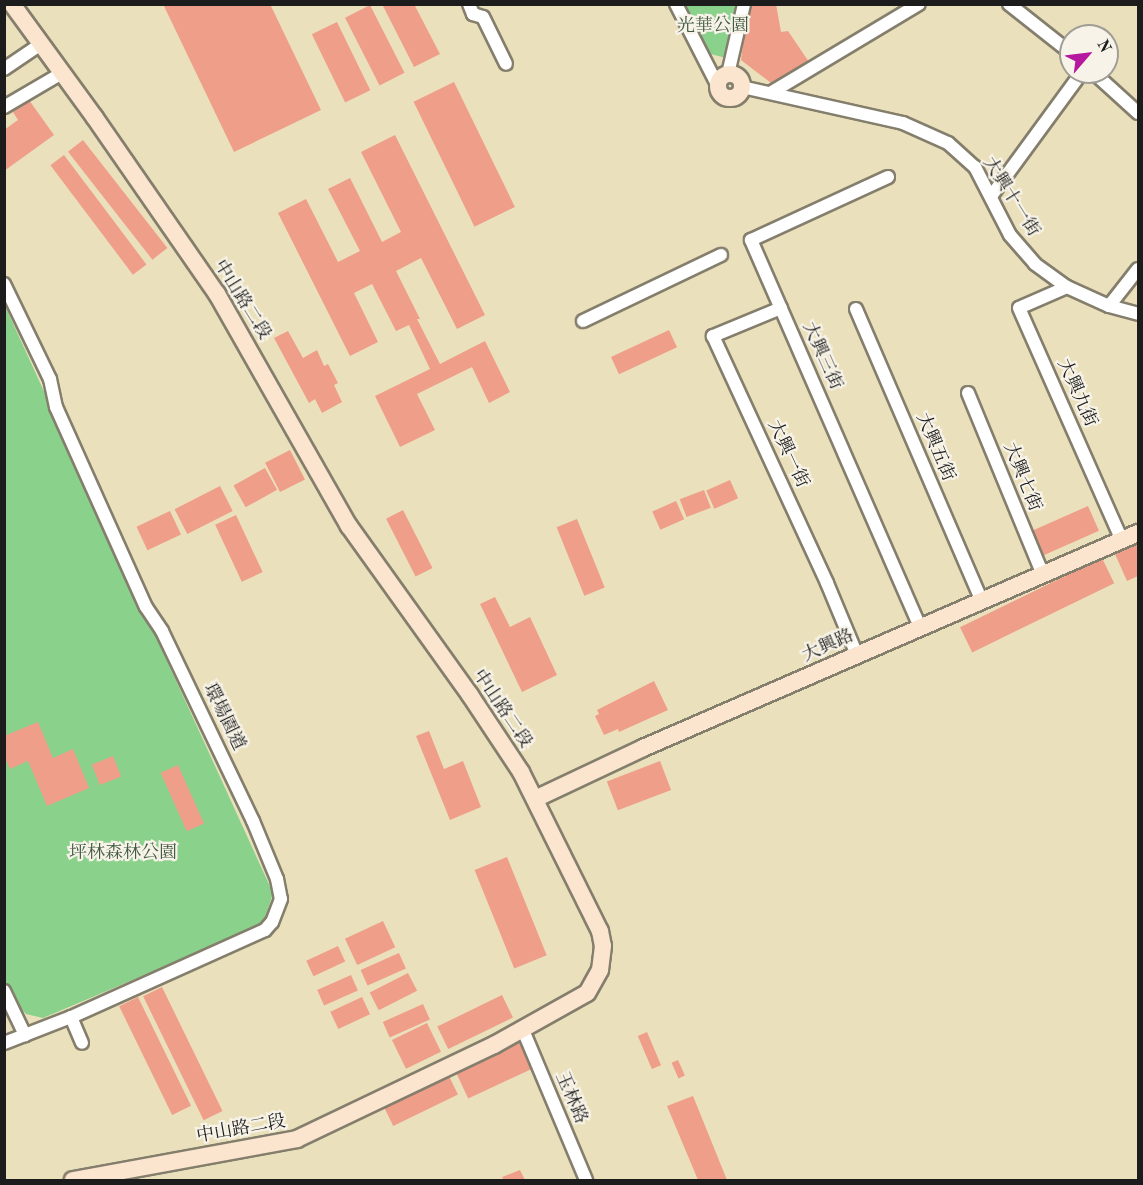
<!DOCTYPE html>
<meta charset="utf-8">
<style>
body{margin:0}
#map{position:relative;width:1143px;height:1185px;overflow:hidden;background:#ebe0bc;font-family:"Old Standard TT","Noto Serif TC",serif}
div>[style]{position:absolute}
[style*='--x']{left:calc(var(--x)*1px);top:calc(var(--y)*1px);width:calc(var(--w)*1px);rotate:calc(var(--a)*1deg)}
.green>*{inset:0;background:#8ad18c}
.building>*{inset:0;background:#ef9e89;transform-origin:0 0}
.roads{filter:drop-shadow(2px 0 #847e6c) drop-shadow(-2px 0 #847e6c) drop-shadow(0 2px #847e6c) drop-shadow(0 -2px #847e6c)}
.street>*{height:12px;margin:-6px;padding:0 6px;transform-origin:6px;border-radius:6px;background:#fff}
.secondary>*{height:16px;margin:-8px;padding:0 8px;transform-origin:8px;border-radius:8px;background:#fbe5cf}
.secondary>.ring{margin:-8px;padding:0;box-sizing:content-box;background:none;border:16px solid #fbe5cf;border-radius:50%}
span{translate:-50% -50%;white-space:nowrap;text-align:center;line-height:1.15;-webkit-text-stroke:4.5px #f7f3e8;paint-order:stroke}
.park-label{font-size:18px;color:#425b43}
.street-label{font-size:18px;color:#1c1c1c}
.frame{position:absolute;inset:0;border:6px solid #1c1c1c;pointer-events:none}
.north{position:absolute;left:1059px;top:24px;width:60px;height:60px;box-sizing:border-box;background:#f7f3e8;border:2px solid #9f9d96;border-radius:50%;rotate:62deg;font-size:16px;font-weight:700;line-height:24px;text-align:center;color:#1c1c1c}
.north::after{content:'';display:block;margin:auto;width:21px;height:27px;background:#b5179e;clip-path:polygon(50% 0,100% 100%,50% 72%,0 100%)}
</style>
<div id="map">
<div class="green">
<div style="clip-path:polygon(678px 5px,735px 5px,730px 59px,703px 52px)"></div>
<div style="clip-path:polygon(5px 306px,273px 893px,266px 916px,260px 926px,43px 1018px,26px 1014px,18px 1006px,5px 980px)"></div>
</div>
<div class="building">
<div style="clip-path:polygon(163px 4px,270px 4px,321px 110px,234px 152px)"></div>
<div style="clip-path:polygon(382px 4px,414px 4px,440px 54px,414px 67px)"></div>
<div style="clip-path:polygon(748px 4px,776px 4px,781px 32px,788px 31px,809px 62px,771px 83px,741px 60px)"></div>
<div style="left:370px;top:5px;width:76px;height:28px;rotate:63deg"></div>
<div style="left:337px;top:22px;width:76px;height:28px;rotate:64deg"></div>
<div style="left:454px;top:82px;width:139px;height:45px;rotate:64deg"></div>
<div style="clip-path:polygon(29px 100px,54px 135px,4px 171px,4px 130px,18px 120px,13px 112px)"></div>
<div style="clip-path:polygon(395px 135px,485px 315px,457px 329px,421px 258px,396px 271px,420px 319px,417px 319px,440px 364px,485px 341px,510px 392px,489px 403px,472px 367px,417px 394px,435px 430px,400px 447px,375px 396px,430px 369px,409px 325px,396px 331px,372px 284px,354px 293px,378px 342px,350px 356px,278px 213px,306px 199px,338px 262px,360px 251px,328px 189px,350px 178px,382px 242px,401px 232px,361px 152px)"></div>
<div style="left:83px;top:140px;width:137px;height:19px;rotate:52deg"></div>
<div style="left:64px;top:155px;width:137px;height:17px;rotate:53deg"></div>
<div style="left:669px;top:330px;width:19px;height:64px;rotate:65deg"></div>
<div style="clip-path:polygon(288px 331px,303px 358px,317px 350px,324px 366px,328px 364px,338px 383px,334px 385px,342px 402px,322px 413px,315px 399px,309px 403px,274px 338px)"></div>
<div style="left:290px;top:450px;width:33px;height:28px;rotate:63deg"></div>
<div style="left:265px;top:468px;width:25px;height:36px;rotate:61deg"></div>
<div style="left:730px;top:480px;width:20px;height:26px;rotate:66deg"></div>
<div style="left:220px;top:486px;width:28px;height:51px;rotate:63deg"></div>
<div style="left:704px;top:490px;width:19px;height:26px;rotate:69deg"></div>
<div style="left:676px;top:501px;width:20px;height:26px;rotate:66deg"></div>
<div style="left:1088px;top:506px;width:27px;height:63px;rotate:66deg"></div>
<div style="left:403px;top:510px;width:65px;height:19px;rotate:63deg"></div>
<div style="left:170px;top:511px;width:26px;height:37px;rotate:65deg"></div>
<div style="left:236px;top:515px;width:63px;height:23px;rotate:65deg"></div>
<div style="left:577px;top:519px;width:74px;height:22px;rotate:68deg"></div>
<div style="clip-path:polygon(1138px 543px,1138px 576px,1127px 581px,1115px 554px)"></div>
<div style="left:1102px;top:558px;width:28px;height:158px;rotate:64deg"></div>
<div style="clip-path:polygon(495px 597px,510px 627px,530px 617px,557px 675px,522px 692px,480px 604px)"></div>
<div style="clip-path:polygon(654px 681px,668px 710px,619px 732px,618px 729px,604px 735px,595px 716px,599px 714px,597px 710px)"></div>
<div style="clip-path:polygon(38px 722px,53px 758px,73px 749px,89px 788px,47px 806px,28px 761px,10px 769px,4px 756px,4px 736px)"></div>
<div style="clip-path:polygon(429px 731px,444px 769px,463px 761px,481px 807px,450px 820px,416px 736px)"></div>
<div style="left:113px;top:756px;width:22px;height:23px;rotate:68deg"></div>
<div style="left:660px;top:761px;width:31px;height:57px;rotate:69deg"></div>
<div style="left:178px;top:765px;width:64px;height:19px;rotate:66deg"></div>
<div style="left:507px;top:857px;width:106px;height:35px;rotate:68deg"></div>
<div style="left:383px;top:921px;width:29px;height:42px;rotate:65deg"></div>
<div style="left:338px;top:946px;width:17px;height:35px;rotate:65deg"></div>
<div style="left:399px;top:953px;width:17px;height:42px;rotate:66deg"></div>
<div style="left:408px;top:973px;width:20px;height:43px;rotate:63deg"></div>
<div style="left:351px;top:975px;width:17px;height:37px;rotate:66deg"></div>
<div style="left:162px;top:987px;width:138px;height:21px;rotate:64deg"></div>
<div style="left:502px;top:995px;width:25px;height:72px;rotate:64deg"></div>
<div style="left:138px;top:997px;width:121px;height:21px;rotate:64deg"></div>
<div style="left:362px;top:997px;width:19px;height:35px;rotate:65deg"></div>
<div style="left:423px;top:1004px;width:17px;height:44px;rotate:66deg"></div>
<div style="left:427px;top:1023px;width:32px;height:39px;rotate:64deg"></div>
<div style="left:647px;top:1032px;width:36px;height:10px;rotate:67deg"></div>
<div style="left:523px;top:1041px;width:29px;height:74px;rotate:65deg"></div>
<div style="left:678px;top:1060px;width:17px;height:7px;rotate:66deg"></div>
<div style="left:447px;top:1072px;width:25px;height:72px;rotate:64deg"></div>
<div style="clip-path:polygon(693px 1096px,727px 1180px,698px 1180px,667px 1106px)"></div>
<div style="clip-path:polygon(520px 1170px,525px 1180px,504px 1180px,502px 1177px)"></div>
</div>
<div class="roads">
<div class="street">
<div style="--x:469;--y:4;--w:11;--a:68"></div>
<div style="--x:473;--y:14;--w:10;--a:17"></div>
<div style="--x:483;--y:17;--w:52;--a:63.9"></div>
<div style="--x:676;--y:4;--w:92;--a:62.9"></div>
<div style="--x:1009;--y:4;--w:79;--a:38.3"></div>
<div style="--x:4;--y:69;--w:45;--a:-34"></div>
<div style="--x:1093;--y:72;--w:61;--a:42.3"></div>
<div style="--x:728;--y:74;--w:72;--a:-77.1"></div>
<div style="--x:742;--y:87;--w:165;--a:12.6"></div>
<div style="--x:903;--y:123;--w:49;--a:24"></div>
<div style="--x:948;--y:143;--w:36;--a:42"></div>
<div style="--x:975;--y:167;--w:76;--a:62.8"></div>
<div style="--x:1010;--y:235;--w:38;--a:49"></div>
<div style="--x:1035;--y:264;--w:39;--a:36"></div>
<div style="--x:1067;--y:287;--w:46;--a:24.3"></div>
<div style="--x:1109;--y:306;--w:30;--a:15"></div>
<div style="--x:772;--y:92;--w:171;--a:-30.9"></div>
<div style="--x:4;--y:107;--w:67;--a:-30.4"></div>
<div style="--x:888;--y:177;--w:151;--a:155.3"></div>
<div style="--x:751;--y:240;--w:421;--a:66.4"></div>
<div style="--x:992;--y:195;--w:152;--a:-53.8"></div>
<div style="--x:4;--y:284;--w:106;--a:64.2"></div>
<div style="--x:50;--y:379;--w:29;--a:78"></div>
<div style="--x:56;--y:407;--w:219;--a:65.8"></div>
<div style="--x:146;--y:607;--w:29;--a:56"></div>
<div style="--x:162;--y:631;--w:211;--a:64.4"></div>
<div style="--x:253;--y:821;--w:63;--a:67.5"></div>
<div style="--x:277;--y:879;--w:20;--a:79"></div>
<div style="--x:281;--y:899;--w:25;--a:111"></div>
<div style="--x:272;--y:922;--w:11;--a:131"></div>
<div style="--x:265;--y:930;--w:213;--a:155.8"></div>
<div style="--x:71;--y:1017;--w:72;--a:158.8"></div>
<div style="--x:1067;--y:287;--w:52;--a:156.4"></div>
<div style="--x:1019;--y:308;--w:254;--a:66.1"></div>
<div style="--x:1109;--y:306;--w:47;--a:-51.9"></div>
<div style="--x:781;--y:308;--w:74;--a:157.6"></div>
<div style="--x:713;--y:336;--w:272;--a:65.2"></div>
<div style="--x:827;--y:583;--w:78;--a:67.4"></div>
<div style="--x:856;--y:309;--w:316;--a:66.7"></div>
<div style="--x:583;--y:321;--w:153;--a:-25.6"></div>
<div style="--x:968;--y:393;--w:197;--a:67.6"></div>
<div style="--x:4;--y:991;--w:49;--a:64.5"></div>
<div style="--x:71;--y:1017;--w:28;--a:67"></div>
<div style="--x:523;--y:1030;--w:163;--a:67.2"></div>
</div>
<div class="secondary">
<div style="--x:12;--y:4;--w:141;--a:53.9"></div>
<div style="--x:95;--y:118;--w:214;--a:55.3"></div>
<div style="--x:217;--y:294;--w:267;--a:60.4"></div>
<div style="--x:349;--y:526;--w:208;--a:54.4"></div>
<div style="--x:470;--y:695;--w:92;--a:56.5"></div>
<div style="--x:521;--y:772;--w:178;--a:63.6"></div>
<div style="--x:600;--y:931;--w:15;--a:79"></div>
<div style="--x:603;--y:946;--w:24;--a:97"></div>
<div style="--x:600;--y:970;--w:26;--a:119"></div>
<div style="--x:587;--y:993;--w:107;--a:150.8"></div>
<div style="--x:494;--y:1045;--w:218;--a:154.5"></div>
<div style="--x:297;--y:1139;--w:228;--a:169.6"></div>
<div class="ring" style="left:718px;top:74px;width:8px;height:8px"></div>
<div style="--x:535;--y:799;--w:119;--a:-25.3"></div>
<div style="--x:643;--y:748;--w:540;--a:-23.48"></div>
</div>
</div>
<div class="park-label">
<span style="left:713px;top:26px">光華公園</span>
<span style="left:123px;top:853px">坪林森林公園</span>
</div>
<div class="street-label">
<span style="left:1011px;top:197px;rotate:58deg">大興十一街</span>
<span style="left:242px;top:300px;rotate:58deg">中山路二段</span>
<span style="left:822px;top:356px;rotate:66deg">大興三街</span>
<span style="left:1077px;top:393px;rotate:66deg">大興九街</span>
<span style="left:935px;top:447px;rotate:67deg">大興五街</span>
<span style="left:788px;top:454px;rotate:65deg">大興一街</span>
<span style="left:1022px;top:477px;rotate:68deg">大興七街</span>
<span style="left:828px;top:646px;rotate:-24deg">大興路</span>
<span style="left:502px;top:709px;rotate:56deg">中山路二段</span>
<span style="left:224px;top:717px;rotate:64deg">環場園道</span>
<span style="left:571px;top:1098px;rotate:67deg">玉林路</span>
<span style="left:241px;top:1129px;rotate:-10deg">中山路二段</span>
</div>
<div class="frame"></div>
<div class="north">N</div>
</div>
